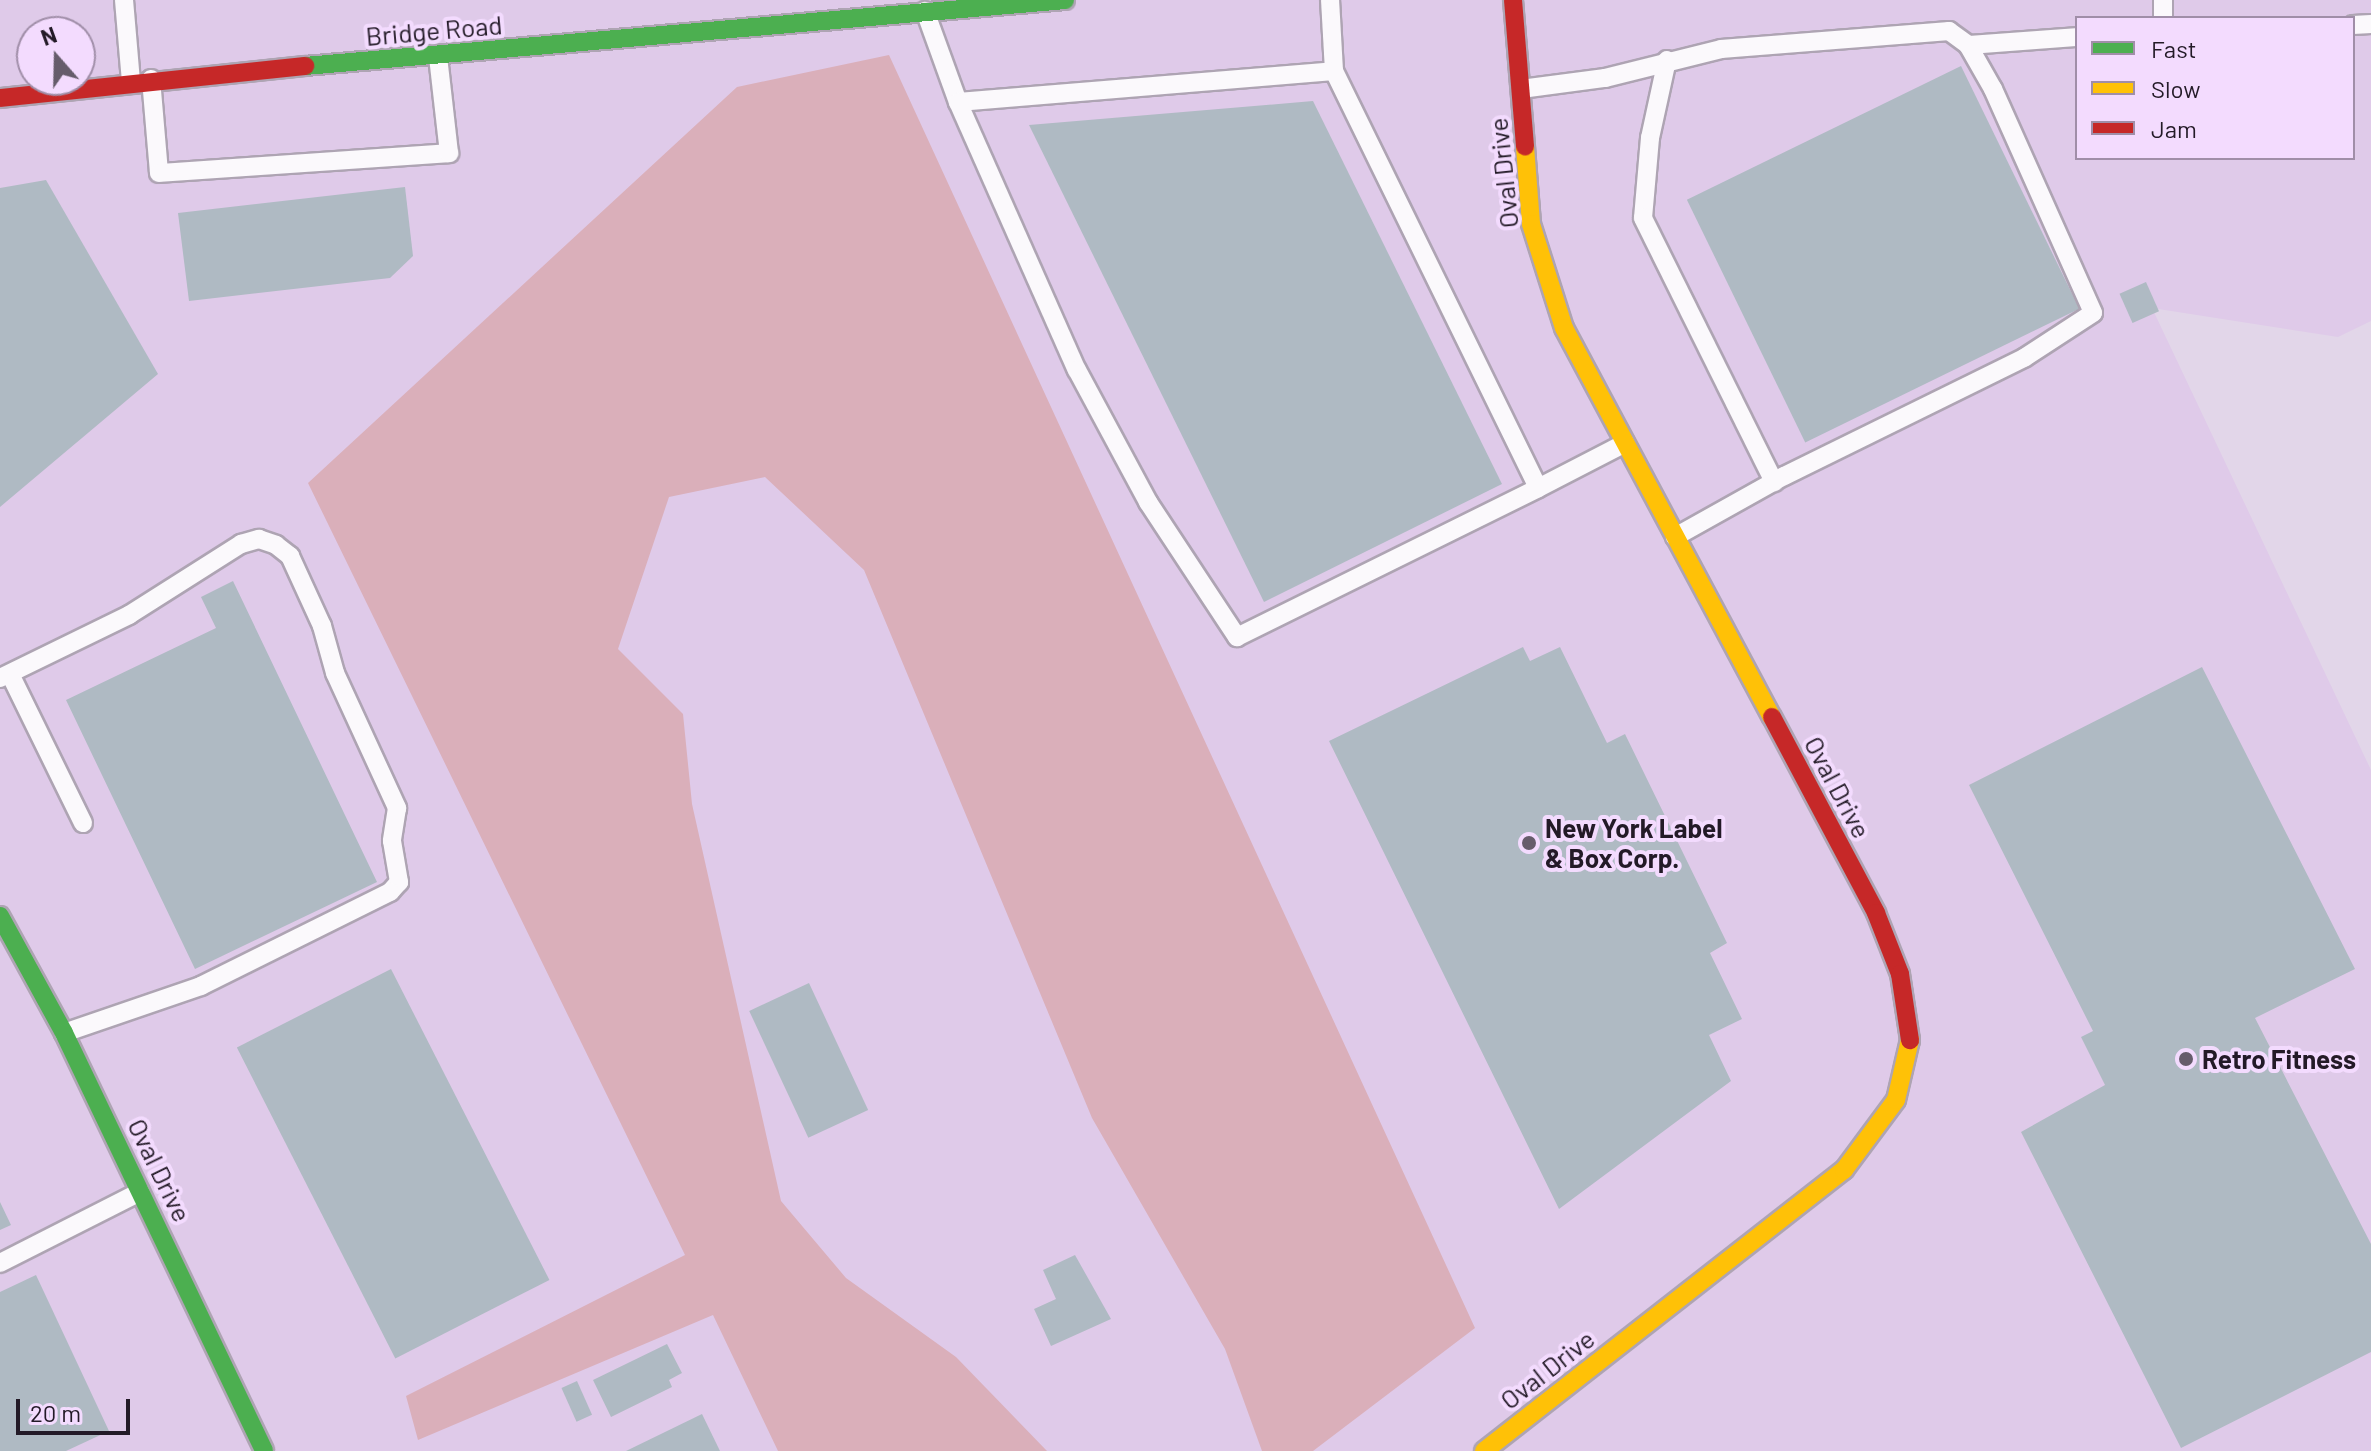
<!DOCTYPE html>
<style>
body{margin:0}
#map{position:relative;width:2371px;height:1451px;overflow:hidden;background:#e2d6e9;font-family:Barlow,sans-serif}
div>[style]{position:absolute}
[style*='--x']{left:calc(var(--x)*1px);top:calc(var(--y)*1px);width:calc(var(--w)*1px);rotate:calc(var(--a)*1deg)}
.built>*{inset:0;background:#dfcae9}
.forest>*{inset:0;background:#daafba}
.building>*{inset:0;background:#afbac3;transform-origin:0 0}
.roads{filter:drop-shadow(2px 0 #aea4b3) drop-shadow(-2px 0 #aea4b3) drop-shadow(0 2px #aea4b3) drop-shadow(0 -2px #aea4b3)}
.lane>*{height:18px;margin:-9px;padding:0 9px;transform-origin:9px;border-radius:9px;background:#fbf9fc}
.fast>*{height:18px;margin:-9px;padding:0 9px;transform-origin:9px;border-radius:9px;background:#4caf50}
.slow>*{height:18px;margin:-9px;padding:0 9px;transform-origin:9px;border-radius:9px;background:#ffc107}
.jam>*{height:18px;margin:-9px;padding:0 9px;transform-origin:9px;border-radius:9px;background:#c62828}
.dots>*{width:22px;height:22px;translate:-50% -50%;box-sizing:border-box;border:4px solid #f3dbfe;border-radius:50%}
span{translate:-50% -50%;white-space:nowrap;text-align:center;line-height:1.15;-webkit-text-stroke:8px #f3dbfe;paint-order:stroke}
.street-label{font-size:26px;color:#231a27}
.poi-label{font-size:26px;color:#231a27;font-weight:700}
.left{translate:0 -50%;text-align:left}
.legend{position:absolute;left:2075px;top:16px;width:280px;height:144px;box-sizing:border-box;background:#f3dbfe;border:2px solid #a08ea8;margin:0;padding:10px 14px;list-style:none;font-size:24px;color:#231a27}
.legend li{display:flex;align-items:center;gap:16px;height:40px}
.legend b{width:40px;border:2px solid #a08ea8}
.north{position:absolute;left:16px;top:16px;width:80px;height:80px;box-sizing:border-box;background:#f3dbfe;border:2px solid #a08ea8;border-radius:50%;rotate:340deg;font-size:22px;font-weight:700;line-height:32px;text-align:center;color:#231a27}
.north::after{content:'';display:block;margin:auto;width:28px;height:36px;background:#665c6b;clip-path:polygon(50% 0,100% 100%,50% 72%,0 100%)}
.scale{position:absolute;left:16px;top:1399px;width:114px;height:36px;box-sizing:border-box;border:4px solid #231a27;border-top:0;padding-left:10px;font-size:24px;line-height:28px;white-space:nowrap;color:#231a27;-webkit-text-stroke:6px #f3dbfe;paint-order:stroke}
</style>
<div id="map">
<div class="built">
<div style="clip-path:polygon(evenodd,0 0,2371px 0,2371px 321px,2338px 337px,2152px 308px,2371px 770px,2371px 1451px,0 1451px,0 0,2077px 18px,2353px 18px,2353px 158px,2077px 158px,2077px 18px,0 0,32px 32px,80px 32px,80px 80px,32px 80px,32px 32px)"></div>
</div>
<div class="forest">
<div style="clip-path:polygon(889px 55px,1475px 1328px,1313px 1451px,1262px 1451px,1225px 1349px,1092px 1118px,864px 570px,765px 477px,669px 497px,618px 649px,683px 714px,692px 804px,781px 1201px,846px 1278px,956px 1357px,1047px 1451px,778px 1451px,713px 1315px,418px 1440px,406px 1396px,685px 1255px,308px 483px,737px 87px)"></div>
</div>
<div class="building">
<div style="left:1961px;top:66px;width:270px;height:305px;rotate:64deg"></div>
<div style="clip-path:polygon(1313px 101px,1502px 484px,1264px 602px,1029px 125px)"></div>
<div style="clip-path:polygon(46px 180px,158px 374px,0 507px,0 188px)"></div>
<div style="clip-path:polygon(405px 187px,413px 256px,390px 278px,189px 301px,178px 213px)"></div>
<div style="left:2146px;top:282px;width:32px;height:29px;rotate:66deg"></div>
<div style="clip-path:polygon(233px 581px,377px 882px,195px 969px,66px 700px,216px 628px,201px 597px)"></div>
<div style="clip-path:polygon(1523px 647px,1530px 661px,1560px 647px,1607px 743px,1625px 734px,1727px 943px,1710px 953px,1742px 1019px,1709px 1035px,1731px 1081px,1559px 1209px,1329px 741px)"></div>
<div style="clip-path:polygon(2202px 667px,2355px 969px,2255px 1018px,2371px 1244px,2371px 1352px,2181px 1448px,2021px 1132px,2105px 1085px,2081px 1037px,2093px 1031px,1969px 785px)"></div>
<div style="left:391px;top:969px;width:349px;height:173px;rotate:63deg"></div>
<div style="left:809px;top:983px;width:140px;height:66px;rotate:65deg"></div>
<div style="clip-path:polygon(0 1202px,11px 1225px,0 1230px)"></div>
<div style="clip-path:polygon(1075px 1255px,1111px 1319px,1051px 1346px,1034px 1309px,1056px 1299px,1043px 1270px)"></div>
<div style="clip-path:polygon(36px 1275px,109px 1431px,66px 1451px,0 1451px,0 1292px)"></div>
<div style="clip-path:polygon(667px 1344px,682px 1373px,669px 1380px,672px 1387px,611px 1417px,593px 1380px)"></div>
<div style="left:577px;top:1381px;width:37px;height:17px;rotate:66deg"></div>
<div style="clip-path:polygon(702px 1414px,720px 1451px,626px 1451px)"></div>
</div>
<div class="roads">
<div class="lane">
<div style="--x:124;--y:0;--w:82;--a:85.1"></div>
<div style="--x:925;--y:11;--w:97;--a:70.1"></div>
<div style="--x:958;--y:102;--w:377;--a:-4.7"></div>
<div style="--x:1334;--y:71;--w:71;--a:-93.2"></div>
<div style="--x:2163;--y:18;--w:18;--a:-90"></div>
<div style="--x:2353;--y:25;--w:18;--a:-3"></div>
<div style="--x:1968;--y:45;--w:109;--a:-4.2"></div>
<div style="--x:1667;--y:60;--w:80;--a:102.3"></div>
<div style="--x:1650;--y:138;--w:80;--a:95"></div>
<div style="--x:1643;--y:218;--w:295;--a:63.6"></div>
<div style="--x:1334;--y:71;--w:464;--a:63.9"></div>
<div style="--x:1538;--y:488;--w:98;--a:-27.3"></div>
<div style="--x:151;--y:79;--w:94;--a:85.1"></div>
<div style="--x:159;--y:173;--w:291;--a:-3.9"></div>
<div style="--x:449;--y:153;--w:98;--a:-96.5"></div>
<div style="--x:1521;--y:89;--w:85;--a:-7.5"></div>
<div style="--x:1605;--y:78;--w:120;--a:-14"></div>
<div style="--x:1721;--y:49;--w:229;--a:-4.5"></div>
<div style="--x:1949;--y:31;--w:24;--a:36"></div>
<div style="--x:1968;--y:45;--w:51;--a:60.4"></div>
<div style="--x:1993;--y:89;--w:245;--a:65.9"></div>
<div style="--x:2093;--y:313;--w:82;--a:146.9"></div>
<div style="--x:2024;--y:358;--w:267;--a:153.8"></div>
<div style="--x:1784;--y:476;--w:125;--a:150.8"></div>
<div style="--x:958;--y:102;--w:293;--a:66.1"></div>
<div style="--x:1077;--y:370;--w:150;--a:61.7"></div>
<div style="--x:1148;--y:502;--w:162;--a:56.6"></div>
<div style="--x:1237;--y:637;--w:336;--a:-26.3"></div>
<div style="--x:10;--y:674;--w:166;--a:63.9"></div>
<div style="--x:0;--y:678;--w:144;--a:-26"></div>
<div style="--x:129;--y:615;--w:133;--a:-32.4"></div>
<div style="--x:241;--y:544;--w:19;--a:-16"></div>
<div style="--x:259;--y:539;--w:18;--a:19"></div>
<div style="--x:276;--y:545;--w:18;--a:38"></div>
<div style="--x:290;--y:556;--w:77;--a:65.4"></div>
<div style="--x:322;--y:626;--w:49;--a:74.5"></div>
<div style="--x:335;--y:673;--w:149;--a:65.3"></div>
<div style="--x:397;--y:808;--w:33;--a:99"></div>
<div style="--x:392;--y:841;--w:42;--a:80.3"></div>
<div style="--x:399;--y:882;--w:13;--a:132"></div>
<div style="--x:390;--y:892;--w:211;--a:153.6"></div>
<div style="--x:201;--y:986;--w:145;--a:161.1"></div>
<div style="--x:0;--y:1263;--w:157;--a:-26.9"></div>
</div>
<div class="fast">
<div style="--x:305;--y:66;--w:763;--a:-4.96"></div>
<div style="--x:0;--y:916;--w:133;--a:61.3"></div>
<div style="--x:64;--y:1033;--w:463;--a:64.4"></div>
</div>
<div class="slow">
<div style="--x:1525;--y:147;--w:77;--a:85.5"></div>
<div style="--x:1531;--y:224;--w:109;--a:72.4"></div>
<div style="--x:1564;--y:328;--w:441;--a:61.9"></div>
<div style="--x:1484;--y:1451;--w:457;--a:-38"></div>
<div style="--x:1844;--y:1170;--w:87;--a:-53.4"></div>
<div style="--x:1896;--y:1100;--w:62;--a:-76.9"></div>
</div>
<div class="jam">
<div style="--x:1513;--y:0;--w:147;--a:85.3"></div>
<div style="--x:0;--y:98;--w:307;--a:-6"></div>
<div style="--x:1772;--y:717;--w:222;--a:62"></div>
<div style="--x:1876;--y:913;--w:66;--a:68.5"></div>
<div style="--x:1900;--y:974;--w:67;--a:81.4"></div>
</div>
</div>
<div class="dots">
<div style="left:1529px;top:843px;background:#665c6b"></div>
<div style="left:2186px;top:1059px;background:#665c6b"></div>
</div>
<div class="street-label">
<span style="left:434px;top:30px;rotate:-5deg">Bridge Road</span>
<span style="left:1503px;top:173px;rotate:-96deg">Oval Drive</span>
<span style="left:1838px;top:787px;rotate:62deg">Oval Drive</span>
<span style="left:160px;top:1170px;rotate:64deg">Oval Drive</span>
<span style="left:1547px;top:1369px;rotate:-38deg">Oval Drive</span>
</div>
<div class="poi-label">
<span class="left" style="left:1545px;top:843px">New York Label<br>&amp; Box Corp.</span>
<span class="left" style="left:2202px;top:1059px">Retro Fitness</span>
</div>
<ul class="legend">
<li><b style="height:10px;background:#4caf50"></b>Fast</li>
<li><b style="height:10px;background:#ffc107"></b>Slow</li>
<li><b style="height:10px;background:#c62828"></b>Jam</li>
</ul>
<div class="north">N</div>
<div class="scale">20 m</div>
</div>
